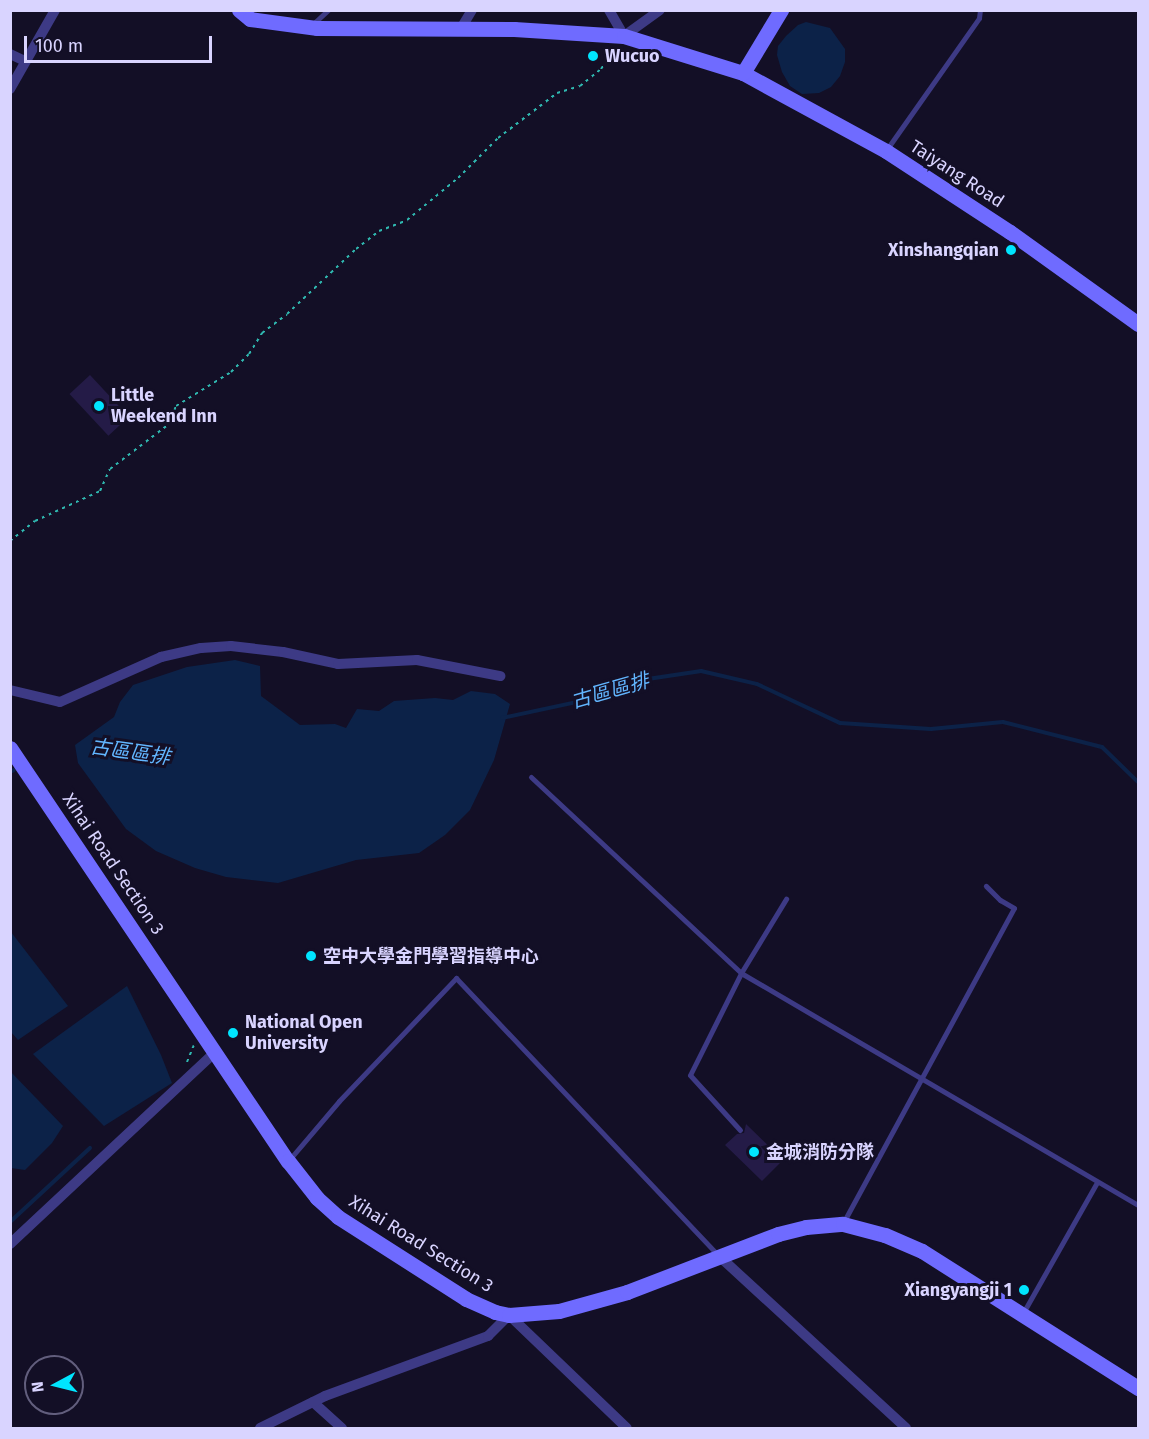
<!DOCTYPE html>
<meta charset="utf-8">
<style>
body{margin:0}
#map{position:relative;width:1149px;height:1439px;overflow:hidden;background:#130f26;font-family:"Fira Sans","Noto Sans TC",sans-serif}
div>[style]{position:absolute}
[style*='--x']{left:calc(var(--x)*1px);top:calc(var(--y)*1px);width:calc(var(--w)*1px);rotate:calc(var(--a)*1deg)}
.water>*{inset:0;background:#0c2248}
.stream>*{height:4px;margin:-2px;padding:0 2px;transform-origin:2px;border-radius:2px;background:#0c2248}
.building>*{inset:0;background:#241b47;transform-origin:0 0}
.path>*{height:2px;margin-top:-1px;transform-origin:0;background:repeating-linear-gradient(90deg,#2fb8b0 0 3px,transparent 0 7.5px)}
.lane>*{height:5px;margin:-2.5px;padding:0 2.5px;transform-origin:2.5px;border-radius:2.5px;background:#3d3a85}
.street>*{height:10px;margin:-5px;padding:0 5px;transform-origin:5px;border-radius:5px;background:#3d3a85}
.secondary>*{height:15px;margin:-7.5px;padding:0 7.5px;transform-origin:7.5px;border-radius:7.5px;background:#6f6bff}
.dots>*{width:16px;height:16px;translate:-50% -50%;box-sizing:border-box;border:3px solid #130f26;border-radius:50%}
span{translate:-50% -50%;white-space:nowrap;text-align:center;line-height:1.15;-webkit-text-stroke:6px #130f26;paint-order:stroke}
.poi-label{font-size:18px;color:#d9d4ff;font-weight:700}
.left{translate:0 -50%;text-align:left}
.right{translate:-100% -50%;text-align:right}
.street-label{font-size:18px;color:#d9d4ff}
.water-label{font-size:20px;color:#62b6ff;font-style:italic}
.frame{position:absolute;inset:0;border:12px solid #d9d4ff;pointer-events:none}
.north{position:absolute;left:24px;top:1355px;width:60px;height:60px;box-sizing:border-box;background:#130f26;border:2px solid #625e7d;border-radius:50%;rotate:263deg;font-size:16px;font-weight:700;line-height:24px;text-align:center;color:#d9d4ff}
.north::after{content:'';display:block;margin:auto;width:21px;height:27px;background:#00e5ff;clip-path:polygon(50% 0,100% 100%,50% 72%,0 100%)}
.scale{position:absolute;left:24px;top:36px;width:188px;height:27px;box-sizing:border-box;border:3px solid #d9d4ff;border-top:0;padding-left:8px;font-size:18px;line-height:21px;white-space:nowrap;color:#d9d4ff;-webkit-text-stroke:4px #130f26;paint-order:stroke}
</style>
<div id="map">
<div class="water">
<div style="clip-path:polygon(806px 22px,830px 28px,845px 49px,845px 62px,840px 76px,831px 87px,819px 93px,802px 94px,790px 86px,782px 72px,777px 55px,778px 46px,786px 36px,798px 25px)"></div>
<div style="clip-path:polygon(235px 660px,260px 666px,261px 696px,300px 725px,335px 724px,346px 728px,357px 709px,379px 711px,394px 701px,435px 698px,453px 700px,471px 691px,495px 694px,510px 704px,494px 760px,470px 810px,445px 835px,419px 853px,356px 860px,278px 883px,226px 877px,195px 868px,156px 851px,126px 829px,78px 763px,75px 745px,114px 717px,120px 702px,133px 685px,187px 667px)"></div>
<div style="clip-path:polygon(11px 932px,68px 1006px,18px 1040px,11px 1032px)"></div>
<div style="clip-path:polygon(127px 986px,161px 1055px,172px 1083px,104px 1126px,33px 1054px)"></div>
<div style="clip-path:polygon(10px 1071px,63px 1126px,52px 1143px,25px 1170px,11px 1168px)"></div>
</div>
<div class="stream">
<div style="--x:502;--y:718;--w:95;--a:-12.1"></div>
<div style="--x:595;--y:698;--w:49;--a:-21.4"></div>
<div style="--x:641;--y:680;--w:61;--a:-8.5"></div>
<div style="--x:701;--y:671;--w:57;--a:13.1"></div>
<div style="--x:757;--y:684;--w:92;--a:25.2"></div>
<div style="--x:840;--y:723;--w:91;--a:3.8"></div>
<div style="--x:931;--y:729;--w:72;--a:-5.6"></div>
<div style="--x:1003;--y:722;--w:102;--a:14.2"></div>
<div style="--x:1102;--y:747;--w:50;--a:44.2"></div>
<div style="--x:10;--y:772;--w:4;--a:-27"></div>
<div style="--x:10;--y:1222;--w:109;--a:-42.8"></div>
</div>
<div class="building">
<div style="left:90px;top:375px;width:57px;height:28px;rotate:47deg"></div>
<div style="clip-path:polygon(746px 1124px,783px 1160px,762px 1181px,725px 1145px,737px 1134px,744px 1133px)"></div>
</div>
<div class="path">
<div style="--x:10;--y:541;--w:32;--a:-39"></div>
<div style="--x:35;--y:521;--w:72;--a:-24.8"></div>
<div style="--x:100;--y:491;--w:24;--a:-66"></div>
<div style="--x:110;--y:469;--w:74;--a:-37.3"></div>
<div style="--x:169;--y:424;--w:19;--a:-69"></div>
<div style="--x:176;--y:406;--w:65;--a:-31.7"></div>
<div style="--x:231;--y:372;--w:25;--a:-45"></div>
<div style="--x:249;--y:354;--w:25;--a:-58"></div>
<div style="--x:262;--y:333;--w:31;--a:-37"></div>
<div style="--x:287;--y:314;--w:95;--a:-43.3"></div>
<div style="--x:356;--y:249;--w:29;--a:-38"></div>
<div style="--x:379;--y:231;--w:30;--a:-21"></div>
<div style="--x:407;--y:220;--w:66;--a:-39.5"></div>
<div style="--x:458;--y:178;--w:57;--a:-45"></div>
<div style="--x:498;--y:138;--w:74;--a:-37.3"></div>
<div style="--x:557;--y:93;--w:24;--a:-17"></div>
<div style="--x:580;--y:86;--w:27;--a:-39"></div>
<div style="--x:601;--y:69;--w:25;--a:-56"></div>
<div style="--x:187;--y:1062;--w:18;--a:-68"></div>
</div>
<div class="lane">
<div style="--x:313;--y:24;--w:21;--a:-43"></div>
<div style="--x:887;--y:149;--w:160;--a:-54.9"></div>
<div style="--x:979;--y:18;--w:8;--a:-83"></div>
<div style="--x:531;--y:777;--w:287;--a:43"></div>
<div style="--x:741;--y:973;--w:460;--a:30.3"></div>
<div style="--x:740;--y:1130;--w:74;--a:-132.3"></div>
<div style="--x:690;--y:1075;--w:114;--a:-63.4"></div>
<div style="--x:741;--y:973;--w:87;--a:-58.7"></div>
<div style="--x:289;--y:1160;--w:77;--a:-49.7"></div>
<div style="--x:339;--y:1101;--w:170;--a:-46.4"></div>
<div style="--x:456;--y:978;--w:380;--a:46.6"></div>
<div style="--x:843;--y:1223;--w:358;--a:-61.5"></div>
<div style="--x:1014;--y:908;--w:16;--a:-150"></div>
<div style="--x:1000;--y:900;--w:20;--a:-135"></div>
<div style="--x:1023;--y:1313;--w:150;--a:-60.5"></div>
</div>
<div class="street">
<div style="--x:609;--y:10;--w:30;--a:60"></div>
<div style="--x:624;--y:36;--w:44;--a:-35.8"></div>
<div style="--x:460;--y:30;--w:23;--a:-59"></div>
<div style="--x:10;--y:54;--w:17;--a:25"></div>
<div style="--x:10;--y:89;--w:91;--a:-60.3"></div>
<div style="--x:10;--y:690;--w:51;--a:13.5"></div>
<div style="--x:60;--y:702;--w:111;--a:-24"></div>
<div style="--x:161;--y:657;--w:41;--a:-12.7"></div>
<div style="--x:201;--y:648;--w:30;--a:-4"></div>
<div style="--x:231;--y:646;--w:52;--a:6.6"></div>
<div style="--x:283;--y:652;--w:56;--a:12.3"></div>
<div style="--x:338;--y:664;--w:79;--a:-2.9"></div>
<div style="--x:417;--y:660;--w:85;--a:10.9"></div>
<div style="--x:10;--y:1244;--w:282;--a:-43.1"></div>
<div style="--x:719;--y:1256;--w:254;--a:42.6"></div>
<div style="--x:313;--y:1402;--w:39;--a:42"></div>
<div style="--x:260;--y:1428;--w:72;--a:-26.2"></div>
<div style="--x:325;--y:1396;--w:174;--a:-20.2"></div>
<div style="--x:488;--y:1336;--w:30;--a:-45"></div>
<div style="--x:509;--y:1315;--w:163;--a:43.8"></div>
</div>
<div class="secondary">
<div style="--x:239;--y:10;--w:14;--a:39"></div>
<div style="--x:250;--y:19;--w:68;--a:7.7"></div>
<div style="--x:317;--y:28;--w:197;--a:0.3"></div>
<div style="--x:514;--y:29;--w:110;--a:3.6"></div>
<div style="--x:624;--y:36;--w:125;--a:17.3"></div>
<div style="--x:743;--y:73;--w:163;--a:28.6"></div>
<div style="--x:886;--y:151;--w:148;--a:33.2"></div>
<div style="--x:1010;--y:232;--w:158;--a:35.7"></div>
<div style="--x:743;--y:73;--w:74;--a:-58.9"></div>
<div style="--x:10;--y:748;--w:498;--a:56.1"></div>
<div style="--x:288;--y:1161;--w:47;--a:51.9"></div>
<div style="--x:317;--y:1198;--w:28;--a:42"></div>
<div style="--x:338;--y:1217;--w:152;--a:32.6"></div>
<div style="--x:466;--y:1299;--w:32;--a:24"></div>
<div style="--x:495;--y:1312;--w:14;--a:12"></div>
<div style="--x:509;--y:1315;--w:50;--a:-4.6"></div>
<div style="--x:559;--y:1311;--w:71;--a:-15.6"></div>
<div style="--x:627;--y:1292;--w:162;--a:-21"></div>
<div style="--x:778;--y:1234;--w:29;--a:-14"></div>
<div style="--x:806;--y:1227;--w:37;--a:-5"></div>
<div style="--x:843;--y:1224;--w:43;--a:14.7"></div>
<div style="--x:885;--y:1235;--w:40;--a:23.4"></div>
<div style="--x:922;--y:1251;--w:256;--a:32.4"></div>
</div>
<div class="dots">
<div style="left:593px;top:56px;background:#00e5ff"></div>
<div style="left:1011px;top:250px;background:#00e5ff"></div>
<div style="left:99px;top:406px;background:#00e5ff"></div>
<div style="left:311px;top:956px;background:#00e5ff"></div>
<div style="left:233px;top:1033px;background:#00e5ff"></div>
<div style="left:754px;top:1152px;background:#00e5ff"></div>
<div style="left:1024px;top:1290px;background:#00e5ff"></div>
</div>
<div class="poi-label">
<span class="left" style="left:605px;top:56px">Wucuo</span>
<span class="right" style="left:999px;top:250px">Xinshangqian</span>
<span class="left" style="left:111px;top:406px">Little<br>Weekend Inn</span>
<span class="left" style="left:323px;top:956px">空中大學金門學習指導中心</span>
<span class="left" style="left:245px;top:1033px">National Open<br>University</span>
<span class="left" style="left:766px;top:1152px">金城消防分隊</span>
<span class="right" style="left:1012px;top:1290px">Xiangyangji 1</span>
</div>
<div class="street-label">
<span style="left:957px;top:174px;rotate:33deg">Taiyang Road</span>
<span style="left:113px;top:864px;rotate:56deg">Xihai Road Section 3</span>
<span style="left:421px;top:1244px;rotate:32deg">Xihai Road Section 3</span>
</div>
<div class="water-label">
<span style="left:610px;top:691px;rotate:-16deg">古區區排</span>
<span style="left:130px;top:752px;rotate:8deg">古區區排</span>
</div>
<div class="frame"></div>
<div class="north">N</div>
<div class="scale">100 m</div>
</div>
